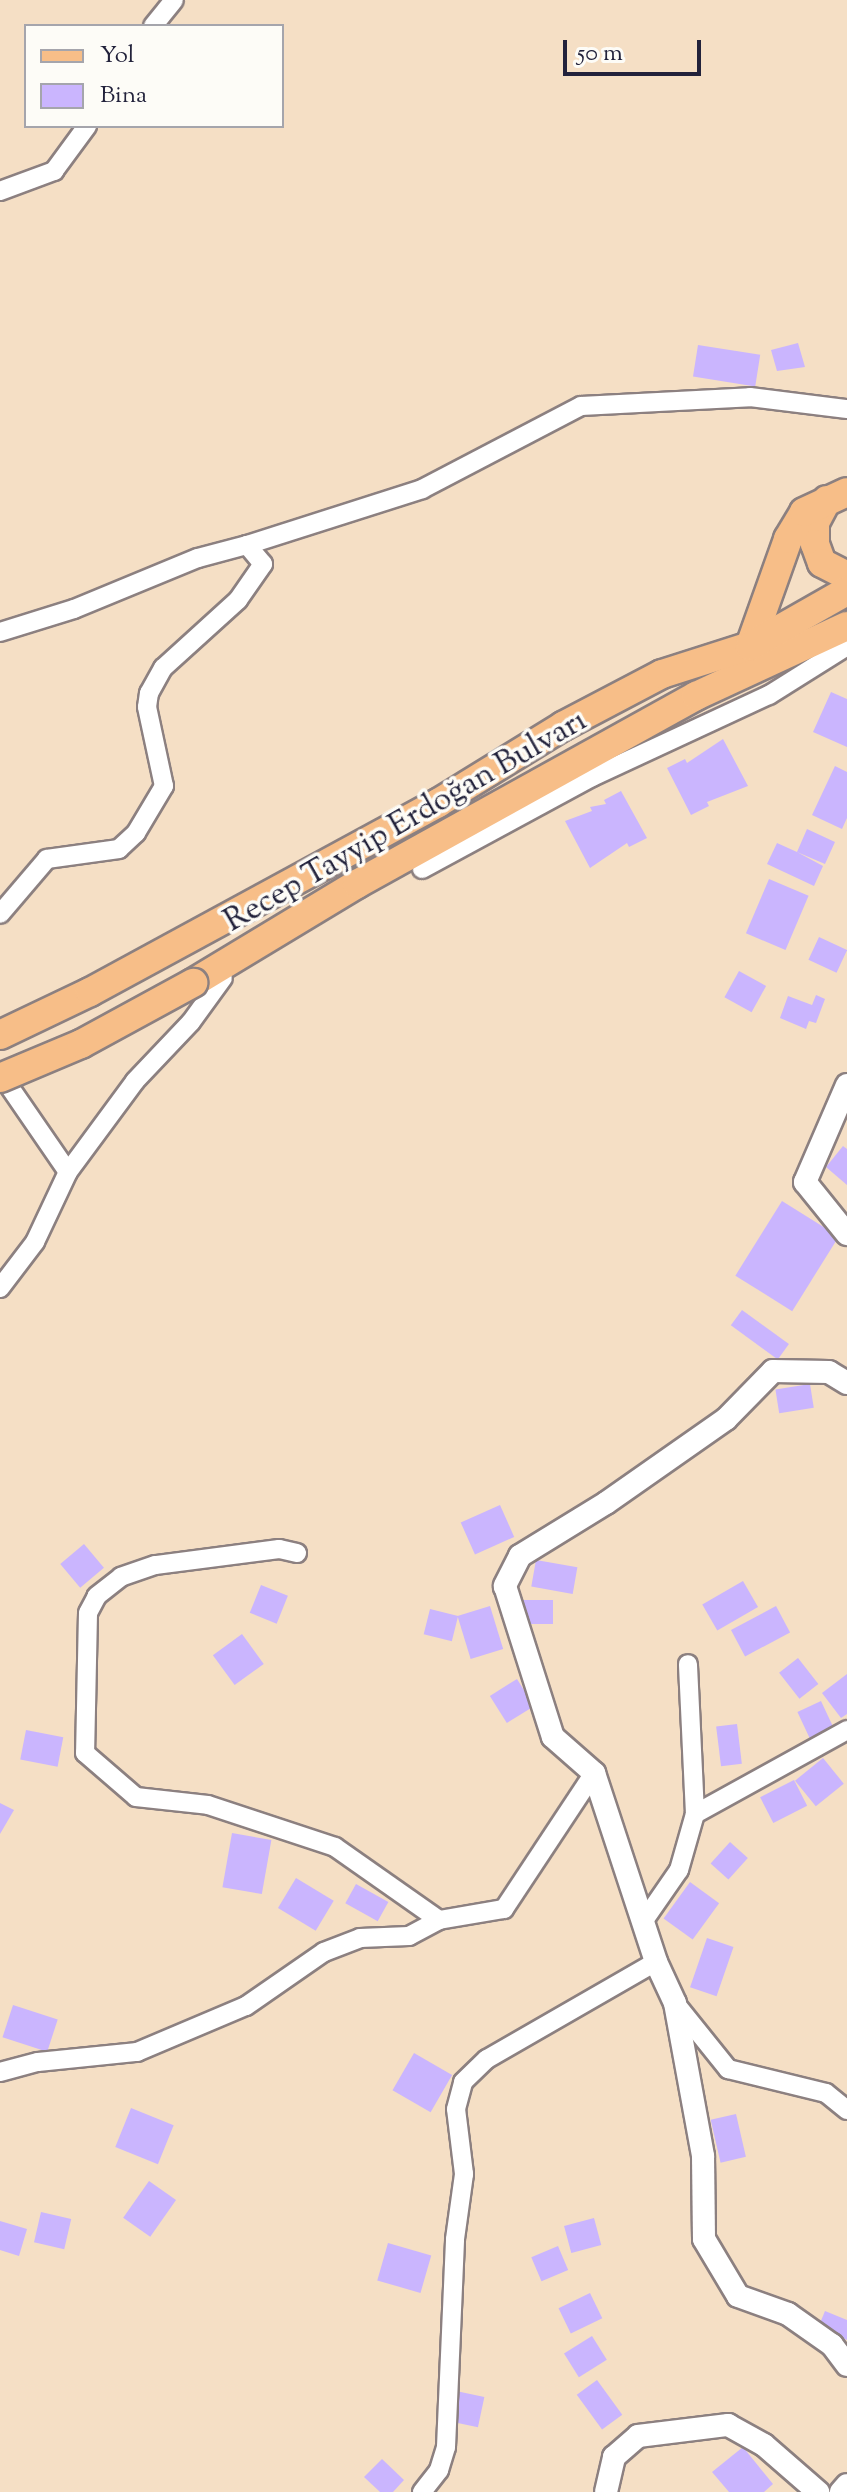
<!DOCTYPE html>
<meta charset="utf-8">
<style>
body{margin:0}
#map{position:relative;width:847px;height:2492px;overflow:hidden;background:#f5dfc5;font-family:"Sorts Mill Goudy",serif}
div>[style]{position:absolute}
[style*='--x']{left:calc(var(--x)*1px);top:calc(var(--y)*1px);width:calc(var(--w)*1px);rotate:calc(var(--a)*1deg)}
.building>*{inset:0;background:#cab5fe;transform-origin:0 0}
.roads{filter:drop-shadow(2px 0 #8c8080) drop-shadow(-2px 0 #8c8080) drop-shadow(0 2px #8c8080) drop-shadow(0 -2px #8c8080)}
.minor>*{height:18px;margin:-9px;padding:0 9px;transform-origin:9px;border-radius:9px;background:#fff}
.tertiary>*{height:22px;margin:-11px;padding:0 11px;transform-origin:11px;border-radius:11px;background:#fff}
.primary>*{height:28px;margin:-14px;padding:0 14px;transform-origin:14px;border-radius:14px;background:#f7be88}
.bridges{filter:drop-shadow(2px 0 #8c8080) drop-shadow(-2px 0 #8c8080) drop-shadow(0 2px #8c8080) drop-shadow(0 -2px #8c8080)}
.primary-bridge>*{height:28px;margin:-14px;padding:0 14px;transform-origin:14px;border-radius:14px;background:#f7be88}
span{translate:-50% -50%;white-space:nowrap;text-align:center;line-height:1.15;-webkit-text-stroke:7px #fdfcf7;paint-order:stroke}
.street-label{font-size:32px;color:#22223b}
.legend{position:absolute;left:24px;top:24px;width:260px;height:104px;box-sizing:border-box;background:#fdfcf7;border:2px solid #a5a5ac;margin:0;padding:10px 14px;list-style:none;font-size:24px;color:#22223b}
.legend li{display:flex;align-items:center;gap:16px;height:40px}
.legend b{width:40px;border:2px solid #a5a5ac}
.scale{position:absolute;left:563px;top:40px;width:138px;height:36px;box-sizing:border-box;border:4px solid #22223b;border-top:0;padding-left:10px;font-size:24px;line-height:28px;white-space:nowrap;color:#22223b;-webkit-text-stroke:6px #fdfcf7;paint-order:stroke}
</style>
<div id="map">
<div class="building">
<div style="clip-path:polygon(798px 343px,805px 367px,777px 371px,771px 350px)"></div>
<div style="left:698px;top:345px;width:63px;height:32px;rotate:9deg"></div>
<div style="clip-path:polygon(831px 692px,847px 699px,847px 747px,813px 732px)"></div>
<div style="clip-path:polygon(723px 739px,748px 786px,707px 802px,709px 806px,691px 815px,667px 768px,685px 759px,687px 763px)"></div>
<div style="clip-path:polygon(835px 766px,847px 772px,847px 818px,842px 829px,812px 815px)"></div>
<div style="clip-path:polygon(621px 791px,647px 838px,629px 847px,627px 843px,590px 868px,565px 821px,592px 811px,590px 807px,606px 804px,604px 800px)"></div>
<div style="clip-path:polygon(807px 829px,835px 842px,825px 864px,797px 852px,823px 866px,814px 886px,767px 864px,777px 843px,797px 852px)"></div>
<div style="left:769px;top:879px;width:43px;height:59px;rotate:23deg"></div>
<div style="left:819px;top:937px;width:31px;height:25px;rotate:25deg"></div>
<div style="left:739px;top:971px;width:31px;height:30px;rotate:29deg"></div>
<div style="clip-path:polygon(816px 995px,825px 999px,816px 1023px,809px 1021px,806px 1029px,780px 1018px,788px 996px,812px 1005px)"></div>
<div style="clip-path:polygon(843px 1146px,847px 1149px,847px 1185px,826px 1167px)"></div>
<div style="left:782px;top:1201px;width:67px;height:88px;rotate:32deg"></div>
<div style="left:742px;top:1310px;width:58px;height:19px;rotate:36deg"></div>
<div style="left:810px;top:1384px;width:24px;height:35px;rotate:81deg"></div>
<div style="left:500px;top:1505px;width:35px;height:43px;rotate:66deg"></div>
<div style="left:84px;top:1544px;width:31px;height:31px;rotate:50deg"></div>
<div style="left:536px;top:1560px;width:42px;height:27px;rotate:10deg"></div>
<div style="left:743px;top:1581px;width:30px;height:47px;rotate:60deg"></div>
<div style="left:261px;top:1585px;width:29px;height:30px;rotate:22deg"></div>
<div style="left:523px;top:1600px;width:30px;height:24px"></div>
<div style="left:490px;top:1606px;width:45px;height:34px;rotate:73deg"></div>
<div style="left:776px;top:1606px;width:30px;height:51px;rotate:62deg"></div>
<div style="left:430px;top:1609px;width:29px;height:26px;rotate:14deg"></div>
<div style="left:242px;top:1634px;width:37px;height:36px;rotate:54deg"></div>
<div style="left:798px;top:1658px;width:33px;height:24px;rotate:52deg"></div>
<div style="clip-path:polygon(847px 1674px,847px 1714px,841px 1718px,822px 1693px)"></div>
<div style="left:517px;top:1679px;width:32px;height:32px;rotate:58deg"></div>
<div style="left:821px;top:1701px;width:31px;height:26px;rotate:65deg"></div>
<div style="left:737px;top:1724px;width:40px;height:21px;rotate:83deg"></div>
<div style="left:26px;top:1730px;width:38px;height:30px;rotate:11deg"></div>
<div style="left:823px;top:1758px;width:33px;height:36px;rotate:51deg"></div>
<div style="left:794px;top:1780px;width:29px;height:38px;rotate:63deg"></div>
<div style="clip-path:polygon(0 1803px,14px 1810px,0 1834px)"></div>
<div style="left:232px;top:1833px;width:40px;height:55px;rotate:10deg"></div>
<div style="left:730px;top:1842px;width:24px;height:29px;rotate:42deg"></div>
<div style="left:296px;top:1878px;width:44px;height:35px;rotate:31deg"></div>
<div style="left:690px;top:1882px;width:36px;height:45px;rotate:36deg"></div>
<div style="left:356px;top:1884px;width:37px;height:22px;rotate:29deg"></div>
<div style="left:707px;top:1938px;width:28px;height:52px;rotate:19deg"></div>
<div style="left:13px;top:2005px;width:47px;height:34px;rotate:18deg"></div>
<div style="left:414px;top:2053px;width:44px;height:43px;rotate:30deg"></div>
<div style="left:131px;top:2108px;width:46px;height:42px;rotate:22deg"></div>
<div style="left:736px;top:2114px;width:44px;height:26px;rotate:77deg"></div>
<div style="left:149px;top:2181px;width:33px;height:45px;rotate:35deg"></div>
<div style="left:41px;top:2212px;width:31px;height:31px;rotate:13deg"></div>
<div style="left:594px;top:2218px;width:28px;height:31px;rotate:75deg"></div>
<div style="clip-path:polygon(0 2221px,27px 2229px,19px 2256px,0 2250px)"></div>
<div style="left:388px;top:2243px;width:45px;height:39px;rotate:16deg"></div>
<div style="left:558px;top:2246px;width:26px;height:29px;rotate:67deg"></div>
<div style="left:590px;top:2293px;width:28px;height:35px;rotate:64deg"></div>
<div style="clip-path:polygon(825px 2311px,847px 2320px,847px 2340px,818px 2328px)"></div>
<div style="left:592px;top:2336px;width:28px;height:33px;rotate:58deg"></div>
<div style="left:597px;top:2380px;width:43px;height:25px;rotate:54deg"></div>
<div style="left:456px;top:2391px;width:29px;height:31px;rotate:12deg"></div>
<div style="clip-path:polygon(743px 2447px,773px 2484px,764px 2492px,729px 2492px,712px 2472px)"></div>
<div style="clip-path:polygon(382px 2459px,404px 2480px,393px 2492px,380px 2492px,364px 2477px)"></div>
</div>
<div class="roads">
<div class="minor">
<div style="--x:153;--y:26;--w:33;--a:-51"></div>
<div style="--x:0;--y:191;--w:58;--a:-20.3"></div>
<div style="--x:54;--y:171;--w:56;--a:-53.7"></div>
<div style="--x:247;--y:545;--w:184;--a:-17.7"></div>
<div style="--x:422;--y:489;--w:179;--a:-27.6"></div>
<div style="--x:581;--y:406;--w:169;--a:-3"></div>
<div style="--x:750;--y:397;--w:98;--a:7.1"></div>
<div style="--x:0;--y:632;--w:77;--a:-17.3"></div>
<div style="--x:74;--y:609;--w:134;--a:-22.4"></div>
<div style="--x:198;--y:558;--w:51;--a:-14.9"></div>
<div style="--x:247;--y:545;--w:25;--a:50"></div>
<div style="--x:263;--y:564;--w:44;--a:124.8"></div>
<div style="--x:238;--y:600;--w:101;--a:137.8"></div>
<div style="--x:163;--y:668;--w:29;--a:119"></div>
<div style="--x:149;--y:693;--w:14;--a:98"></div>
<div style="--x:147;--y:707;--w:81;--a:77.9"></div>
<div style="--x:164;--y:786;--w:55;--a:120.8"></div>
<div style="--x:136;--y:833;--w:23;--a:137"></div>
<div style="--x:119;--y:849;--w:73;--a:172.1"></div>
<div style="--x:47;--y:859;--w:72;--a:130.5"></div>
<div style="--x:422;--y:869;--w:193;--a:-28.4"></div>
<div style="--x:592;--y:777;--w:195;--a:-24.9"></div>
<div style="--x:769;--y:695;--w:92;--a:-32.1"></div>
<div style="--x:0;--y:1073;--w:120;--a:55.5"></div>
<div style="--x:0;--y:1288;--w:58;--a:-52.7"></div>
<div style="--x:35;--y:1242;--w:77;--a:-64.8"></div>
<div style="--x:68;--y:1172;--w:113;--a:-53.6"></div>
<div style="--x:135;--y:1081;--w:81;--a:-46.5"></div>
<div style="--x:191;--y:1022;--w:54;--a:-54"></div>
<div style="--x:297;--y:1553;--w:18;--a:-167"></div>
<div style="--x:279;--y:1549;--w:125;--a:172.6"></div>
<div style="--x:155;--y:1565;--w:36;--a:161"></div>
<div style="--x:121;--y:1577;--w:31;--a:142"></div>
<div style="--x:97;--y:1596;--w:19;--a:118"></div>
<div style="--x:88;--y:1613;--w:140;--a:91.2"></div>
<div style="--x:85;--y:1753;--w:67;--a:40.8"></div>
<div style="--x:136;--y:1797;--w:72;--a:6.3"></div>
<div style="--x:208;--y:1805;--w:134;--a:18.3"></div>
<div style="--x:335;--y:1847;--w:127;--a:35.1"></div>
<div style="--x:695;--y:1814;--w:174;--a:-28.9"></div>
<div style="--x:643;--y:1922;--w:63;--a:-55.3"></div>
<div style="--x:679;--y:1870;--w:58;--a:-74.1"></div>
<div style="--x:695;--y:1814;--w:150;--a:-92.7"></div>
<div style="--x:675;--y:2003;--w:85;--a:51.2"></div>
<div style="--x:728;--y:2069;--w:101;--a:13.8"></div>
<div style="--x:826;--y:2093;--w:27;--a:39"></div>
<div style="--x:0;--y:2072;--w:39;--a:-15"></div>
<div style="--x:38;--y:2062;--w:100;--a:-5.8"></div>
<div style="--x:137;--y:2052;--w:118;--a:-22.9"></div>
<div style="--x:246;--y:2006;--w:95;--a:-34.7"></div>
<div style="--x:324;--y:1952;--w:39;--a:-21"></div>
<div style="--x:360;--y:1938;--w:49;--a:-2.3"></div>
<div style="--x:409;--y:1936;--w:34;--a:-28"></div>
<div style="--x:439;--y:1920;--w:66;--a:-9.6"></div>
<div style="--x:504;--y:1909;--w:163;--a:-56.5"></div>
<div style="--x:422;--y:2492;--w:28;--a:-52"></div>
<div style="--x:439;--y:2470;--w:24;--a:-73"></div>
<div style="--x:446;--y:2447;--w:208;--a:-87.5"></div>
<div style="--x:455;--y:2239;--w:66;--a:-82.1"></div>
<div style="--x:464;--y:2174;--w:65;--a:-97"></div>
<div style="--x:456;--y:2109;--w:28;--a:-75"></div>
<div style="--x:463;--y:2082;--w:33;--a:-44"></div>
<div style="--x:487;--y:2059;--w:195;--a:-29.9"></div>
</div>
<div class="tertiary">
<div style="--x:847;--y:1085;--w:106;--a:113.4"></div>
<div style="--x:805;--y:1182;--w:67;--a:51.1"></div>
<div style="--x:847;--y:1383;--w:21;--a:-149"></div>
<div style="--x:829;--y:1372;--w:56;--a:-179"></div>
<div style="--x:773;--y:1371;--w:67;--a:134.4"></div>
<div style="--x:726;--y:1419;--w:146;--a:145"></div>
<div style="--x:606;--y:1503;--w:101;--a:148.4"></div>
<div style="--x:520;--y:1556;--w:34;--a:117"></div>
<div style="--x:505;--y:1586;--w:158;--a:72.4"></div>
<div style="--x:553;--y:1737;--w:55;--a:41.3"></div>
<div style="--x:594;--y:1773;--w:199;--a:71.8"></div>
<div style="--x:656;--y:1962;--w:45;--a:65.1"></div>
<div style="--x:675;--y:2003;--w:156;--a:79.6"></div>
<div style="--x:703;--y:2156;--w:83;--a:89.3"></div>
<div style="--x:704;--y:2239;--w:66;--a:59.2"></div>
<div style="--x:738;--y:2296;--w:53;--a:19.8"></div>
<div style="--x:788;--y:2314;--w:54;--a:35.2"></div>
<div style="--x:832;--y:2345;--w:25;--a:53"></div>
<div style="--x:606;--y:2492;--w:36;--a:-77"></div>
<div style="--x:614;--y:2457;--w:32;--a:-41"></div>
<div style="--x:638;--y:2436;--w:91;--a:-7"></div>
<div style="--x:728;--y:2425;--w:41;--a:29.1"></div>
<div style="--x:764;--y:2445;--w:72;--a:41"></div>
<div style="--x:841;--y:2492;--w:9;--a:-49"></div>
</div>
<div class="primary">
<div style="--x:827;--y:500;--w:26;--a:118"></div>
<div style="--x:815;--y:523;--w:21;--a:90"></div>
<div style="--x:815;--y:544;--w:20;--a:70"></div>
<div style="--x:822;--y:563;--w:28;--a:27"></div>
<div style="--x:750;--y:646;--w:114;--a:-70.4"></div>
<div style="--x:788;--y:539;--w:31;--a:-59"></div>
<div style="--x:804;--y:512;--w:47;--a:-24.9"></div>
<div style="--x:193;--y:983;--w:192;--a:-31.1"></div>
<div style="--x:357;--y:884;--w:388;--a:-29"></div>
<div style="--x:696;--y:696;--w:166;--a:-24.9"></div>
<div style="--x:0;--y:1035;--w:100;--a:-25.5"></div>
<div style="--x:90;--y:992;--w:396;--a:-28.5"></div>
<div style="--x:438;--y:803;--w:147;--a:-31.6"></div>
<div style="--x:563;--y:726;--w:112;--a:-27.7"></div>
<div style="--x:662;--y:674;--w:92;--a:-17.7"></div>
<div style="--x:750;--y:646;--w:112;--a:-29.6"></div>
</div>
</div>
<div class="bridges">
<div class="primary-bridge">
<div style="--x:0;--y:1078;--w:88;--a:-22.8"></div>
<div style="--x:81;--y:1044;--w:128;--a:-28.6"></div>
</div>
</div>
<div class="street-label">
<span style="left:406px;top:822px;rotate:-30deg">Recep Tayyip Erdoğan Bulvarı</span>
</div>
<ul class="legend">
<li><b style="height:10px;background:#f7be88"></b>Yol</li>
<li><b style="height:22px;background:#cab5fe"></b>Bina</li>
</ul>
<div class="scale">50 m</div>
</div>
